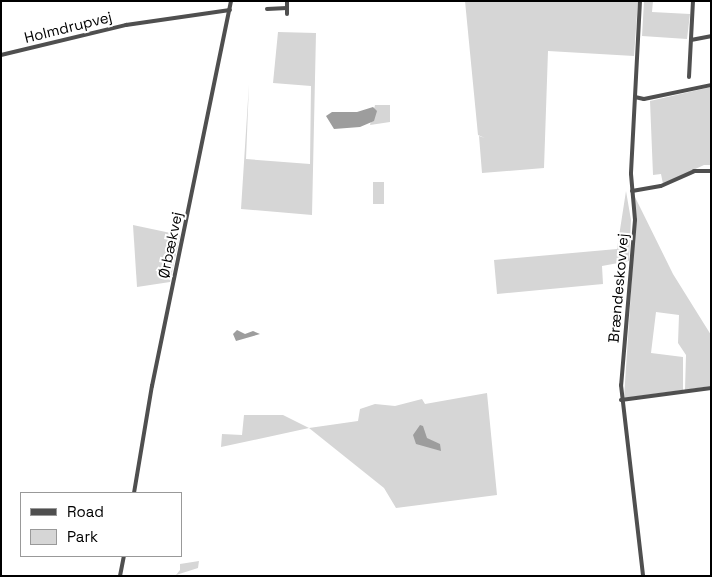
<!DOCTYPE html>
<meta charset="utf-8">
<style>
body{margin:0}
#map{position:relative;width:712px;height:577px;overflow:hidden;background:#fff;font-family:"Space Grotesk",sans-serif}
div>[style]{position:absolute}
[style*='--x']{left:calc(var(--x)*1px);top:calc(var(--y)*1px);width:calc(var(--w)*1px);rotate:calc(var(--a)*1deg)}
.green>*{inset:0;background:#d6d6d6;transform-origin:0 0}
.water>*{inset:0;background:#9d9d9d}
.minor>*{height:4px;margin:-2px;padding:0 2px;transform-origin:2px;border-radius:2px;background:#4f4f4f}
span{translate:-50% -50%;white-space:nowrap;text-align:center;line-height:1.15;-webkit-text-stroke:4px #fff;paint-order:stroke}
.street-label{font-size:15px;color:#000}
.frame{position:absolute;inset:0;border:2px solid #000;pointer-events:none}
.legend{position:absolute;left:20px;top:492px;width:162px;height:65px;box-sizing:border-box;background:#fff;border:1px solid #999;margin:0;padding:6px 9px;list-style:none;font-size:15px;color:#000}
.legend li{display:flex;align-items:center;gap:10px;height:25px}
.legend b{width:25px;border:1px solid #999}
</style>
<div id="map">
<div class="green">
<div style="clip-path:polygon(465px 1px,638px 1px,634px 56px,548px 51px,544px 168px,482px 173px,479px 136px,485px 138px,478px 135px)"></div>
<div style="clip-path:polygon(644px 1px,653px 1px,652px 12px,690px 14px,687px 39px,642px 36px)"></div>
<div style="clip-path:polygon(278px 32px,316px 33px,312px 215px,241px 209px,249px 84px,246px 159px,310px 164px,311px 86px,273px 83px)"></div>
<div style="clip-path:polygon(711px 87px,711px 165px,704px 165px,663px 184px,661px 174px,653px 175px,650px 101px)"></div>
<div style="clip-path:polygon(375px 105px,390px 105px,390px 122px,370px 125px)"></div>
<div style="left:373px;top:182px;width:11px;height:22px"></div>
<div style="clip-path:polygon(626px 191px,631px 220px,629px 261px,602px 266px,603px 284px,497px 294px,494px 260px,617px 249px)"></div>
<div style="clip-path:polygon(633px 193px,673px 274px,711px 335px,711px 386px,685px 390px,686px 355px,678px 343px,679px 315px,656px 312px,651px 353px,683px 357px,683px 390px,624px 398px,635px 230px)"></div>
<div style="clip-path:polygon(133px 225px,180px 235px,170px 282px,137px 287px)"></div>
<div style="clip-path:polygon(487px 393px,497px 495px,396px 508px,384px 488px,309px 428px,221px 447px,222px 434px,242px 435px,244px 415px,283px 415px,309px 428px,358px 421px,360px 409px,375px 404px,395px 406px,422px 399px,425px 404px)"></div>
<div style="clip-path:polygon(199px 561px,198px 568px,176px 575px,180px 570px,180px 564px)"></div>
</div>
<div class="water">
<div style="clip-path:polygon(373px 107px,377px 111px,374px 121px,360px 127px,334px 129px,326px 116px,332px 112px,357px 112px)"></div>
<div style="clip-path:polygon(237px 330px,245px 334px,253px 331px,260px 334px,236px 341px,233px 334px)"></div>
<div style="clip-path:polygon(420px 425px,423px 426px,427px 438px,440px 444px,441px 451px,416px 444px,413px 435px)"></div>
</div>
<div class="minor">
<div style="--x:287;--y:1;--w:13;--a:90"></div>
<div style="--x:640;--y:1;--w:173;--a:93"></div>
<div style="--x:631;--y:174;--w:46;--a:85"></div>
<div style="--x:635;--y:220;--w:166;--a:94.8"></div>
<div style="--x:621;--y:385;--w:192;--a:83.4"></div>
<div style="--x:267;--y:9;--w:20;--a:-3"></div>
<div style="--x:691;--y:40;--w:20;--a:-11"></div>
<div style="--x:1;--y:55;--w:129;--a:-13.5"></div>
<div style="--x:126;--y:25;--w:105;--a:-8.2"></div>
<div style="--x:689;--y:77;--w:76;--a:-87"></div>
<div style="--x:635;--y:97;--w:9;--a:13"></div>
<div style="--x:644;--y:99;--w:68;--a:-11.8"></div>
<div style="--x:632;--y:191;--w:29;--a:-10"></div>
<div style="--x:661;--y:186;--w:36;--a:-24"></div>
<div style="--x:694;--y:171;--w:17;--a:0"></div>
<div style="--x:621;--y:400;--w:91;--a:-7.6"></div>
<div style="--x:134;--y:493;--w:109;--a:-80.5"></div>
<div style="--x:152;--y:386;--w:393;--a:-78.4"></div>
<div style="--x:120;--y:576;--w:20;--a:-79"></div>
</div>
<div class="street-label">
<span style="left:68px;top:27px;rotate:-14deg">Holmdrupvej</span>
<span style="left:170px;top:245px;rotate:-78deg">Ørbækvej</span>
<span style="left:618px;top:288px;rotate:-85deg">Brændeskovvej</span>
</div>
<div class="frame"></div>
<ul class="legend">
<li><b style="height:6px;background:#4f4f4f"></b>Road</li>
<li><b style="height:14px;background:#d6d6d6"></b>Park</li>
</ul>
</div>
